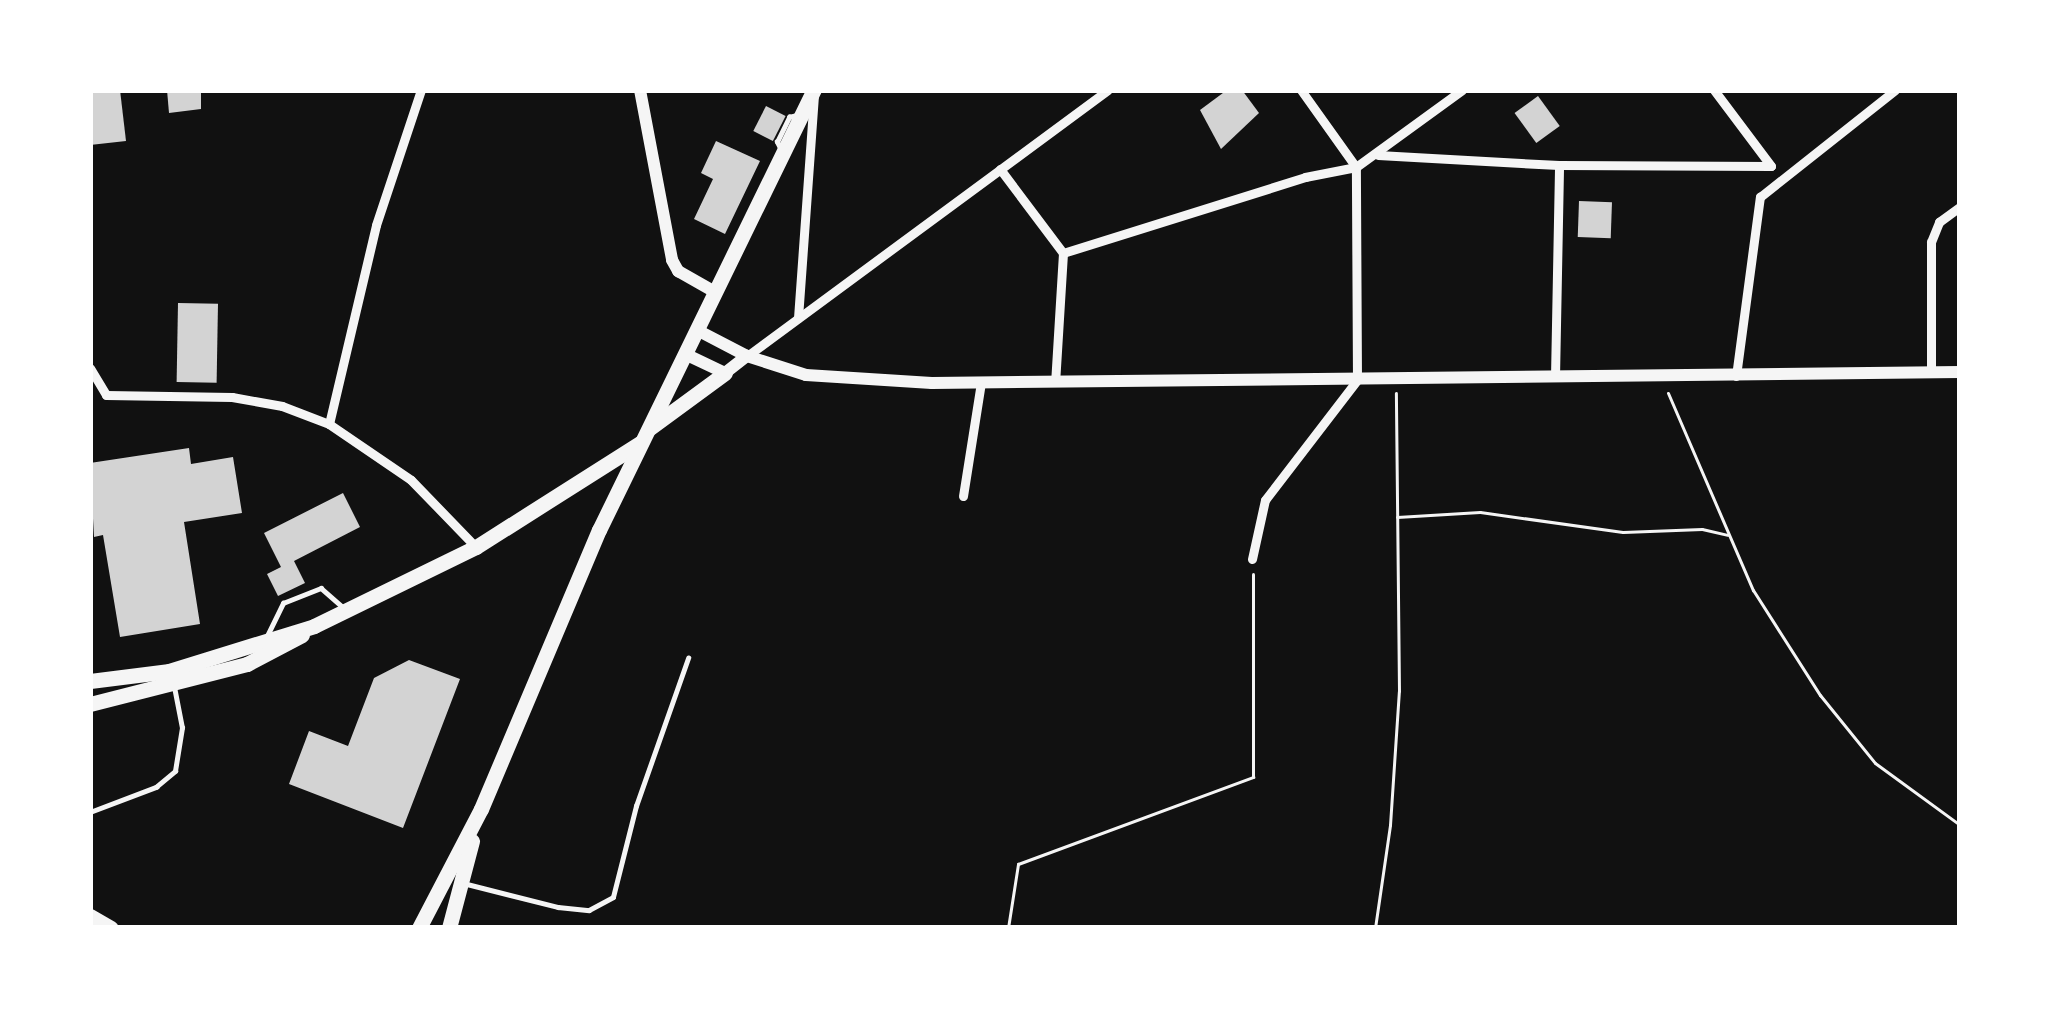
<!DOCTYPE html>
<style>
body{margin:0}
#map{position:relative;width:2050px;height:1018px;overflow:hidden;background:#111;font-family:Roboto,sans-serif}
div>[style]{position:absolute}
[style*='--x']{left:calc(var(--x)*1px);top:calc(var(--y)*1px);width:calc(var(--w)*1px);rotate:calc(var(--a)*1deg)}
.building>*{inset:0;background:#d3d3d3;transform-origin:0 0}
.path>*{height:3px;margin:-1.5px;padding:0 1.5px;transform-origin:1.5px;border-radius:1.5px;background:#f5f5f5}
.service>*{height:4.5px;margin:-2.25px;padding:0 2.25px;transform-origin:2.25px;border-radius:2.25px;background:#f5f5f5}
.minor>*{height:9px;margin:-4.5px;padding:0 4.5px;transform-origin:4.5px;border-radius:4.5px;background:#f5f5f5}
.tertiary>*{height:12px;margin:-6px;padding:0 6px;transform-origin:6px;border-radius:6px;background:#f5f5f5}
.primary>*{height:15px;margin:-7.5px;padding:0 7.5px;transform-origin:7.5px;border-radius:7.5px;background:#f5f5f5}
span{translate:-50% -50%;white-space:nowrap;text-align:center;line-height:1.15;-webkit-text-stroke:12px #fff;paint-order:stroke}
.frame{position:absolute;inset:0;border:93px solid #fff;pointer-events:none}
</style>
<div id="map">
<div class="building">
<div style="clip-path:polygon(90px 90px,120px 90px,126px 141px,90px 145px)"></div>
<div style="clip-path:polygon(167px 90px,201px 90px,201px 109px,169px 113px)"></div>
<div style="clip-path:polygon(1227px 90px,1242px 90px,1259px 113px,1221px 149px,1200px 110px)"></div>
<div style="left:1538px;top:96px;width:37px;height:29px;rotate:54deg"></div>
<div style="left:766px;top:106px;width:22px;height:28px;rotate:27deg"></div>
<div style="clip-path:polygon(716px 141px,760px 161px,725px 234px,694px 219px,713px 179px,701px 173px)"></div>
<div style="left:1579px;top:201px;width:33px;height:36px;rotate:2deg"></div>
<div style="left:178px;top:303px;width:40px;height:79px;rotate:1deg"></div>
<div style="clip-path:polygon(189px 448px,191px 464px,233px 457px,242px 513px,184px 522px,200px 624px,120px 637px,103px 535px,94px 537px,90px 463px)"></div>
<div style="clip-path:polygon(343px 493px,360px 527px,294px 561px,305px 583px,278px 596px,267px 574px,281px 567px,264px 533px)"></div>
<div style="clip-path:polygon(409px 660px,460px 679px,403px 828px,289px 784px,309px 731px,348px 746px,374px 678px)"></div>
</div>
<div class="path">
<div style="--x:1668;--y:393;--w:215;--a:66.7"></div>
<div style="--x:1753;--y:590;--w:125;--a:57.5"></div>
<div style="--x:1820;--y:695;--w:87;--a:51"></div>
<div style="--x:1875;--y:763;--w:105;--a:36.1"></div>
<div style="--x:1397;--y:517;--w:83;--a:-3.4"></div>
<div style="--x:1480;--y:512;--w:144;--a:8"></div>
<div style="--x:1623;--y:532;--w:79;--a:-2.2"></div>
<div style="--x:1702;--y:529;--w:26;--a:13"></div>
<div style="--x:1008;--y:928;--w:65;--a:-81.1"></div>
<div style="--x:1018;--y:864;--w:251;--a:-20.3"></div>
<div style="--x:1253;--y:777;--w:203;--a:-90"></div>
<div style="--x:1375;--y:928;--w:104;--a:-81.7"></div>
<div style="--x:1390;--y:825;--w:134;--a:-86.2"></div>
<div style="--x:1399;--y:691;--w:298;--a:-90.6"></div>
</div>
<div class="service">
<div style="--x:780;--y:148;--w:7;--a:-117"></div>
<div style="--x:777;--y:142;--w:28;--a:-64"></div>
<div style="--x:789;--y:117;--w:8;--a:-14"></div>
<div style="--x:266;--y:638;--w:39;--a:-64"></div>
<div style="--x:283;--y:603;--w:41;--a:-21.5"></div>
<div style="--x:321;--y:588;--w:29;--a:41"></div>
<div style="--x:90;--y:812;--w:71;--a:-20.7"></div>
<div style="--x:156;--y:787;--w:25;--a:-40"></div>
<div style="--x:175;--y:771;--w:44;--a:-80.8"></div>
<div style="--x:182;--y:728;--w:42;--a:-101"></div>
<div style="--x:467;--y:884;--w:94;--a:14.2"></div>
<div style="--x:558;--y:907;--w:31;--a:6"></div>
<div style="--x:589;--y:910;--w:27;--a:-28"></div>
<div style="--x:613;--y:897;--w:94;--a:-75.8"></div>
<div style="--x:636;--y:806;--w:157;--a:-70.6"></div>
</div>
<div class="minor">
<div style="--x:1301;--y:90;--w:95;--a:54.5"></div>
<div style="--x:1714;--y:90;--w:95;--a:53.1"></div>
<div style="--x:1378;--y:155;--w:181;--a:3.2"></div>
<div style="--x:1559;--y:165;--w:212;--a:0.3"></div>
<div style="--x:1000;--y:169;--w:105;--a:53.1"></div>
<div style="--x:1063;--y:253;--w:129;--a:93.5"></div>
<div style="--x:1063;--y:253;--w:254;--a:-17.4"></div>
<div style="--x:1305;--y:177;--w:52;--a:-11.1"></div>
<div style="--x:1356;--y:167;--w:131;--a:-36"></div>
<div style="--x:798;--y:318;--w:223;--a:-85.9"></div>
<div style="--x:747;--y:356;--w:448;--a:-36.4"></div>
<div style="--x:90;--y:368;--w:31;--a:59"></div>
<div style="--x:106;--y:395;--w:126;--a:0.9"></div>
<div style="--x:232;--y:397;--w:51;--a:10.2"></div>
<div style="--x:282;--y:406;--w:50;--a:21"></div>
<div style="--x:329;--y:424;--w:99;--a:34.3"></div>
<div style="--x:411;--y:480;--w:93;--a:45.9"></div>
<div style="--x:1931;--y:373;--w:131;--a:-90"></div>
<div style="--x:1931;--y:242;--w:22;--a:-68"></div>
<div style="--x:1939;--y:222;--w:26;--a:-36"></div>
<div style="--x:1736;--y:376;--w:181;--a:-82.4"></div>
<div style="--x:1760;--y:197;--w:172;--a:-38.4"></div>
<div style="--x:1555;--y:377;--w:212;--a:-88.9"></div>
<div style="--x:329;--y:424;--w:204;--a:-76.7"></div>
<div style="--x:376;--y:225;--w:142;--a:-71.6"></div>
<div style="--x:963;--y:496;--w:115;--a:-81"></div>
<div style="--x:1252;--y:559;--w:60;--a:-77.6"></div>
<div style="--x:1265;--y:500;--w:151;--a:-52.5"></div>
<div style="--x:1357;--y:380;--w:213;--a:-90.3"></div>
</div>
<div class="tertiary">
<div style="--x:640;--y:90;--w:173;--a:79.3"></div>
<div style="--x:672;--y:260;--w:13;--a:61"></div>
<div style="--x:678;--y:271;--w:43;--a:29.6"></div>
<div style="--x:697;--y:330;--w:56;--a:27.5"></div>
<div style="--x:747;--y:356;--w:62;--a:17.9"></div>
<div style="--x:806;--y:375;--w:126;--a:3.6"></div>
<div style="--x:932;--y:383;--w:1028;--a:-0.61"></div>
<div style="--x:685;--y:354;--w:44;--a:25.4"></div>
<div style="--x:725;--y:373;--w:28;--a:-38"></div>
</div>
<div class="primary">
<div style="--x:650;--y:428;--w:93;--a:-36.3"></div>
<div style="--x:90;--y:681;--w:80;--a:-7.2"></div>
<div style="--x:169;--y:671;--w:152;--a:-17.2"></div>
<div style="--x:314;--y:626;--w:180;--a:-26"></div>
<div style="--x:476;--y:547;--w:194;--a:-32.4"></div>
<div style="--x:90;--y:704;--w:162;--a:-14.3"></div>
<div style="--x:247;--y:664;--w:62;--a:-27.8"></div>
<div style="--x:90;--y:916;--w:24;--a:30"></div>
<div style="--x:419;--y:928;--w:134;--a:-62.5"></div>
<div style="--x:481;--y:809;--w:303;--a:-67.1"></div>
<div style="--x:599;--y:530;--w:490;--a:-64"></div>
<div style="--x:449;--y:928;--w:90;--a:-75.2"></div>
</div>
<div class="frame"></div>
</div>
